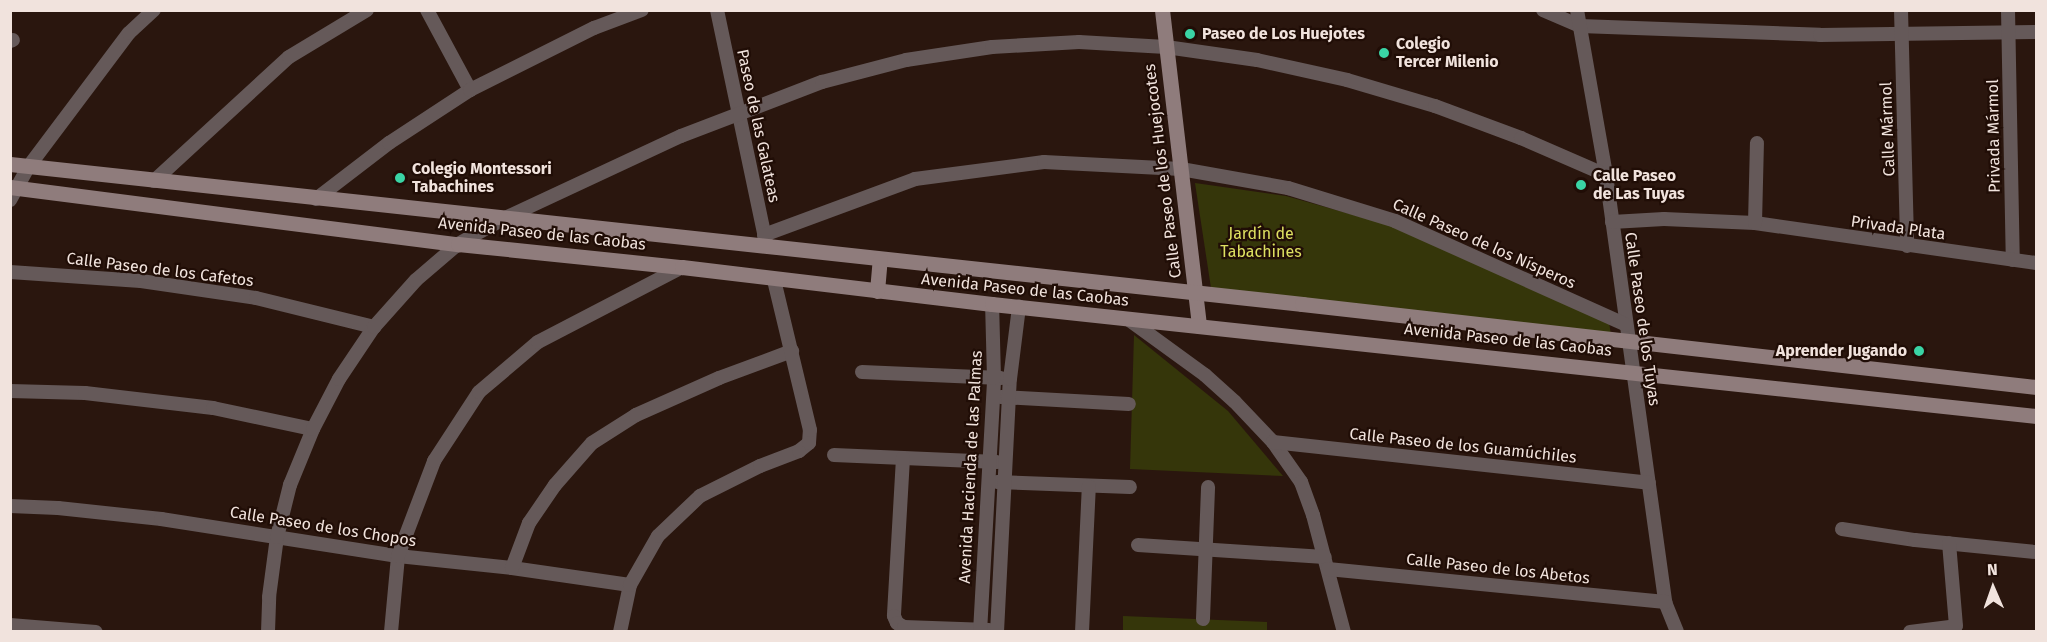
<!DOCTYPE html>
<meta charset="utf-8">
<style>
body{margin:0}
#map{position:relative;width:2047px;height:642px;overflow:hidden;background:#2a160e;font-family:"Fira Sans",sans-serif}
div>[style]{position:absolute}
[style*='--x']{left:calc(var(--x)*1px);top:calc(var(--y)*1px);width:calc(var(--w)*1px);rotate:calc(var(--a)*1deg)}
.green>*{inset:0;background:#35360a}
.street>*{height:14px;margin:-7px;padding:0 7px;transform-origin:7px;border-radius:7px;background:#655959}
.secondary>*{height:15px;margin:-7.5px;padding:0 7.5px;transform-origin:7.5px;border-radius:7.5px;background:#8f7c7c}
.dots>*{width:16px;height:16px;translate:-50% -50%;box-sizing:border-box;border:3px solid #200d06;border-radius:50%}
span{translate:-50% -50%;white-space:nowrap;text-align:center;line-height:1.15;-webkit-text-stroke:4.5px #200d06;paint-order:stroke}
.poi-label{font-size:16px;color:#f1e3dd;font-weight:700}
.left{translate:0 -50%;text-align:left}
.right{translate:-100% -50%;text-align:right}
.street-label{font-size:16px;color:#f1e3dd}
.park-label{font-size:16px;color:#dee161}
.frame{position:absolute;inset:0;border:12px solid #f1e3dd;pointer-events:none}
.north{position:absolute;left:1963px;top:558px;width:60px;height:60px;-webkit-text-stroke:4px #200d06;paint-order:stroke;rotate:358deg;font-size:16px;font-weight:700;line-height:24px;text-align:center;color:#f1e3dd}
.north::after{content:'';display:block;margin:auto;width:21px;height:27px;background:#f1e3dd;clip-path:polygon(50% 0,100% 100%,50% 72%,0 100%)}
</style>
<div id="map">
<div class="green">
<div style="clip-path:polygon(1195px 183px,1286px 196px,1393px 226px,1609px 322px,1611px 335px,1211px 288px)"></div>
<div style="clip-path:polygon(1134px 335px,1228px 411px,1283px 476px,1130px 469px)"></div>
<div style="clip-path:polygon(1123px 616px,1267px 622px,1267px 631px,1123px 632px)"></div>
</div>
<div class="street">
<div style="--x:427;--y:10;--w:91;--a:61.7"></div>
<div style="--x:717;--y:10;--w:238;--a:78.1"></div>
<div style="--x:1543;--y:10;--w:40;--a:23.4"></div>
<div style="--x:1580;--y:26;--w:240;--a:2.1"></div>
<div style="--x:1820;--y:35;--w:216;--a:-0.8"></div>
<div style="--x:1577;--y:10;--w:168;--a:80"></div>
<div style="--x:1606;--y:175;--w:431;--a:82.1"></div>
<div style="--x:1665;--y:602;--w:32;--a:68"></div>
<div style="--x:1901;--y:10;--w:236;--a:88.5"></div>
<div style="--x:2008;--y:10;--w:250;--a:88.9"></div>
<div style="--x:10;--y:41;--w:3;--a:-18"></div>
<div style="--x:154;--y:181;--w:183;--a:-42.6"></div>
<div style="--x:289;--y:57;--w:91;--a:-31.1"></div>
<div style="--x:316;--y:199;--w:92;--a:-37.5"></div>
<div style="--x:389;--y:143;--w:97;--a:-33.2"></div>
<div style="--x:470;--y:90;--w:139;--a:-26.6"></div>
<div style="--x:594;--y:28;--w:51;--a:-20.6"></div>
<div style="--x:10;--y:200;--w:39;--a:-61"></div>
<div style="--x:29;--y:166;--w:166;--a:-53.1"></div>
<div style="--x:129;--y:33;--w:34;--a:-43"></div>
<div style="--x:1612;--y:222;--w:52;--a:-3.3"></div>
<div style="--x:1664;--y:219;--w:91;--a:2.5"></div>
<div style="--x:1755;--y:223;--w:284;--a:8.1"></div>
<div style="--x:1755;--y:223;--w:80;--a:-88.6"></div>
<div style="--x:764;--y:235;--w:161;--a:-20.3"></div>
<div style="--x:915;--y:179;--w:130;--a:-7.5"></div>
<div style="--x:1044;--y:162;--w:137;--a:2.9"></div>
<div style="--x:1181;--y:169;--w:109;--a:10.1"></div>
<div style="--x:1288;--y:188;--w:112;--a:17.1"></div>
<div style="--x:1395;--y:221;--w:253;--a:24.2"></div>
<div style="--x:10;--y:272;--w:131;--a:3.9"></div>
<div style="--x:141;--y:281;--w:116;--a:8.4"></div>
<div style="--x:256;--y:298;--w:122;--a:13.8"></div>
<div style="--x:1128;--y:319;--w:95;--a:36"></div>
<div style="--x:1205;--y:375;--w:40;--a:42"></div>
<div style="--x:1235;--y:402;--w:55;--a:46.5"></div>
<div style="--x:1273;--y:442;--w:49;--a:55"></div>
<div style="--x:1301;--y:482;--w:35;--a:70"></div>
<div style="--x:1313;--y:515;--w:121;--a:75.2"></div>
<div style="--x:862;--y:372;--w:139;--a:2.5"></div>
<div style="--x:10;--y:391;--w:75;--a:1.5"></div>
<div style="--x:85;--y:393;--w:129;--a:6.7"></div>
<div style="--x:213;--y:408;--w:102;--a:11.9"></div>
<div style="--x:1001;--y:397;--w:128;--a:3.1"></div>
<div style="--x:1273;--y:442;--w:378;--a:6.2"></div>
<div style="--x:834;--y:455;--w:163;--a:2.5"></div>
<div style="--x:903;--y:458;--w:158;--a:93.3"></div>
<div style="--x:894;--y:616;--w:8;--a:67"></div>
<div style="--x:897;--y:623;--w:8;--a:30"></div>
<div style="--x:904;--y:627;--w:85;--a:2"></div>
<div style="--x:997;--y:482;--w:133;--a:2.2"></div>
<div style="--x:10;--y:506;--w:48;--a:2.4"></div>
<div style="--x:58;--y:508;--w:104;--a:6.1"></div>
<div style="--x:161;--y:519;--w:240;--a:8.9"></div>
<div style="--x:398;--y:556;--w:115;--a:6"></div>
<div style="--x:512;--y:568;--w:119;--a:8.2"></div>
<div style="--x:1842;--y:529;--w:74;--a:8.6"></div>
<div style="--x:1915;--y:540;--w:122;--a:5.7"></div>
<div style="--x:1138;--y:545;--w:187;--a:3.7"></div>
<div style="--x:512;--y:568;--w:48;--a:-69.3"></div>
<div style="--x:529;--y:523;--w:46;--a:-55.6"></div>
<div style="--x:555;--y:485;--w:56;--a:-48.6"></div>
<div style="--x:592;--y:443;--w:52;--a:-32.5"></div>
<div style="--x:636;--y:415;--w:91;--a:-24"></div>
<div style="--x:719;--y:378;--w:78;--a:-20.3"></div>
<div style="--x:1328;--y:569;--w:339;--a:5.6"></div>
<div style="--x:1203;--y:619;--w:132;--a:-87.8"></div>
<div style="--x:10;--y:625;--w:86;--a:4.7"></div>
<div style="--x:268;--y:632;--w:35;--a:-88"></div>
<div style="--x:269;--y:597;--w:61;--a:-82.4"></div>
<div style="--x:277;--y:537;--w:54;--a:-76"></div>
<div style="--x:290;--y:485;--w:61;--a:-67.7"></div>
<div style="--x:313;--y:429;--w:56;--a:-62.5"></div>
<div style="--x:339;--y:379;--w:63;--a:-56.1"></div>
<div style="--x:374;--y:327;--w:63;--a:-48.2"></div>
<div style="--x:416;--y:280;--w:55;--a:-40.6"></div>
<div style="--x:458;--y:244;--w:54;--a:-29"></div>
<div style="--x:505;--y:218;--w:194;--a:-25"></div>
<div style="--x:681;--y:136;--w:151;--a:-21"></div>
<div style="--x:822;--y:82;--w:87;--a:-14.7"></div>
<div style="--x:906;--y:60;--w:87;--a:-8.6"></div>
<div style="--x:992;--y:47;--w:87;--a:-3.3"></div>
<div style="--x:1079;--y:42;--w:87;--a:3.3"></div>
<div style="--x:1166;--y:47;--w:92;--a:8.1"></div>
<div style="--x:1257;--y:60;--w:92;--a:12.5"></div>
<div style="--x:1347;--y:80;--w:92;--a:16.5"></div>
<div style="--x:1435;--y:106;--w:92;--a:20.4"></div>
<div style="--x:1521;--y:138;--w:93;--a:23.5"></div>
<div style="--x:391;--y:632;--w:76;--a:-84.7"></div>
<div style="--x:398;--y:556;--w:102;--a:-69.2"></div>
<div style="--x:434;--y:461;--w:82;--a:-56.9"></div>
<div style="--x:479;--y:392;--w:77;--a:-40.3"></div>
<div style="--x:538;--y:342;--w:162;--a:-27.5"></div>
<div style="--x:620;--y:632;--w:48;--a:-78"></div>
<div style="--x:630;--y:585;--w:56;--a:-60.3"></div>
<div style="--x:658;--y:536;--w:58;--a:-43.6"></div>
<div style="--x:700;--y:496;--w:67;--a:-26.6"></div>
<div style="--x:760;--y:466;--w:42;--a:-21"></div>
<div style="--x:799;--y:451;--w:13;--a:-39"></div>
<div style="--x:809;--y:443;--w:13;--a:-86"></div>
<div style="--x:810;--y:430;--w:154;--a:-103.5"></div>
<div style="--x:980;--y:632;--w:254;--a:-86.8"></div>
<div style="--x:994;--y:378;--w:74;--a:-91.5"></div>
<div style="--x:997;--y:632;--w:253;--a:-87.1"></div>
<div style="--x:1010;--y:379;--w:73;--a:-82.9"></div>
<div style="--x:1082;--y:632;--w:146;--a:-87.3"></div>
<div style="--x:1910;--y:632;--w:46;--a:-7.4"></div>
<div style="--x:1956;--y:626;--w:83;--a:-94.8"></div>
</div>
<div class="secondary">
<div style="--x:1162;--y:10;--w:318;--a:83.3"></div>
<div style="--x:10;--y:164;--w:1300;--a:6.18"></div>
<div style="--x:1302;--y:304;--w:739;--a:6.45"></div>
<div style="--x:10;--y:187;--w:452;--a:7.3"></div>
<div style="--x:458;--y:244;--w:225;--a:5.9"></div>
<div style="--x:682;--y:267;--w:312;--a:6.8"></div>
<div style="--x:992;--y:304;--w:1050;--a:6.12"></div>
<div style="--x:877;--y:291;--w:32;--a:-85"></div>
</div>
<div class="dots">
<div style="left:1190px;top:34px;background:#3ad4a5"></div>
<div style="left:1384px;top:53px;background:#3ad4a5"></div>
<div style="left:400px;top:178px;background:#3ad4a5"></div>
<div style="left:1581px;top:185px;background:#3ad4a5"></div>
<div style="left:1919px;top:351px;background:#3ad4a5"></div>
</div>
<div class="poi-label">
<span class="left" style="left:1202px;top:34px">Paseo de Los Huejotes</span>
<span class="left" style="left:1396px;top:53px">Colegio<br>Tercer Milenio</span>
<span class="left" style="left:412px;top:178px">Colegio Montessori<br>Tabachines</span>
<span class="left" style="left:1593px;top:185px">Calle Paseo<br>de Las Tuyas</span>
<span class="right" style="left:1907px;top:351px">Aprender Jugando</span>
</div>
<div class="street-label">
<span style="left:758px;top:126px;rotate:78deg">Paseo de las Galateas</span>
<span style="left:1888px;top:129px;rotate:-92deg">Calle Mármol</span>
<span style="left:1994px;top:136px;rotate:-91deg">Privada Mármol</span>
<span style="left:1163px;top:171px;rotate:-97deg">Calle Paseo de los Huejocotes</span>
<span style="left:1898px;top:228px;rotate:8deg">Privada Plata</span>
<span style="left:542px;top:234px;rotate:6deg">Avenida Paseo de las Caobas</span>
<span style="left:1484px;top:244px;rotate:24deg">Calle Paseo de los Nísperos</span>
<span style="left:160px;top:270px;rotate:7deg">Calle Paseo de los Cafetos</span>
<span style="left:1025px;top:290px;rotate:6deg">Avenida Paseo de las Caobas</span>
<span style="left:1642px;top:319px;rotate:82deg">Calle Paseo de los Tuyas</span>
<span style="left:1508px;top:340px;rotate:6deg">Avenida Paseo de las Caobas</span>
<span style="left:1463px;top:446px;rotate:6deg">Calle Paseo de los Guamúchiles</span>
<span style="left:971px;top:467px;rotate:-87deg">Avenida Hacienda de las Palmas</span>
<span style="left:323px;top:527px;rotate:9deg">Calle Paseo de los Chopos</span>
<span style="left:1498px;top:569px;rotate:6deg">Calle Paseo de los Abetos</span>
</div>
<div class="park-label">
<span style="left:1261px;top:243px">Jardín de<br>Tabachines</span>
</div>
<div class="frame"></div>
<div class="north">N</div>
</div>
